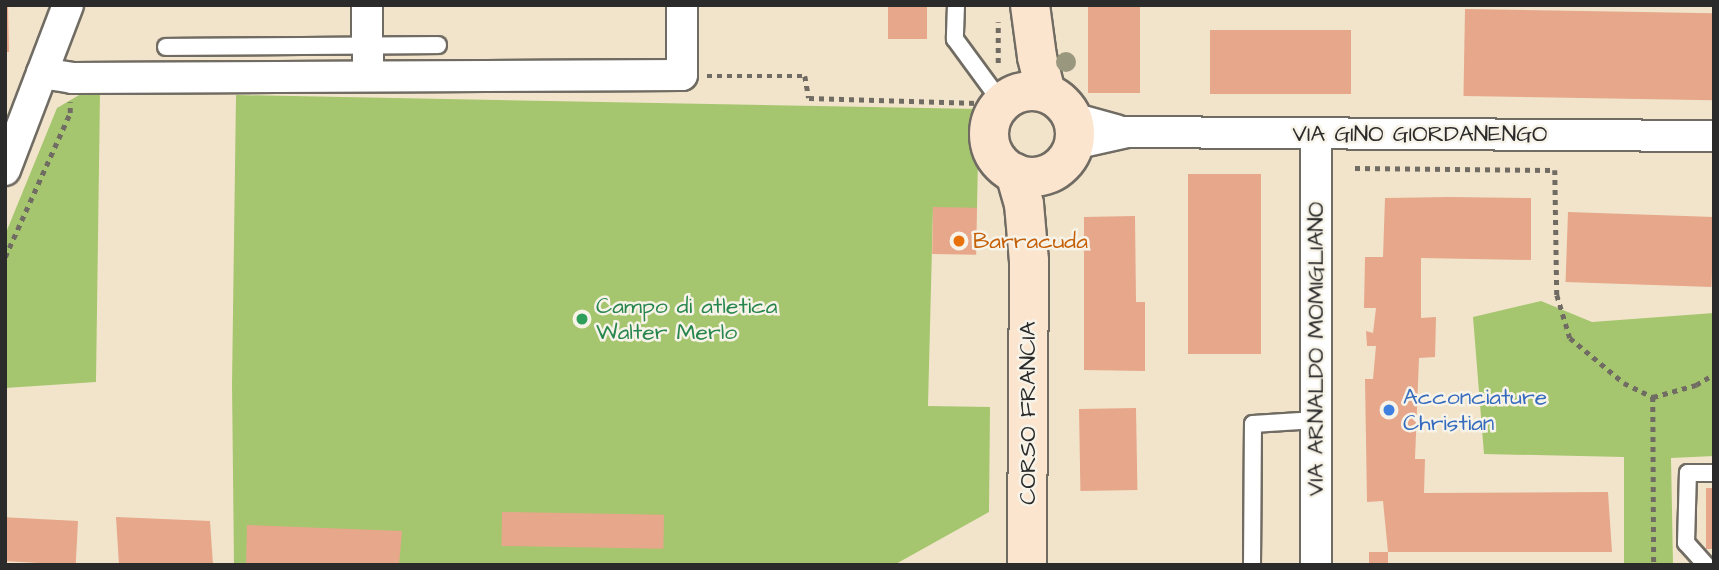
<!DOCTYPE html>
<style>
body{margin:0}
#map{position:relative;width:1719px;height:570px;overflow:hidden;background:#f2e4ca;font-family:"Architects Daughter",sans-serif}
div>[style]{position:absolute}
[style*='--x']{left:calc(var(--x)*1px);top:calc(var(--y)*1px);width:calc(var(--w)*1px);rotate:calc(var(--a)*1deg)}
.green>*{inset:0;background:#a5c66e}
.building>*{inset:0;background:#e6a78b;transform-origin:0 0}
.path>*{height:4.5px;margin-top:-2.25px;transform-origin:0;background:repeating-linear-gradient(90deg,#716c63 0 5px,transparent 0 10px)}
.roads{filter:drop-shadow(2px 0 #716c63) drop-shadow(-2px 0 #716c63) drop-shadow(0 2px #716c63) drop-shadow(0 -2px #716c63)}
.service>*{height:16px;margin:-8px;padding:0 8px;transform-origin:8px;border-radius:8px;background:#fff}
.minor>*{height:30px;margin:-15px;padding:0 15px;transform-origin:15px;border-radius:15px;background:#fff}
.secondary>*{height:38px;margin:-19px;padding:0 19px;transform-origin:19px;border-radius:19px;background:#fbe5cf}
.secondary>.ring{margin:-19px;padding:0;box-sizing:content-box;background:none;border:38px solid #fbe5cf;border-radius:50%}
.trees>*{width:20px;height:20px;margin:-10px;border-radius:50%;background:#99987e}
.dots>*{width:19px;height:19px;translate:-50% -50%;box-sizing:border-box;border:4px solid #f7f3e8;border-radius:50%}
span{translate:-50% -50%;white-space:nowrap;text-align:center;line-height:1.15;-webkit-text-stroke:5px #f7f3e8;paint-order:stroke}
.street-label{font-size:23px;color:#2b2b2b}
.food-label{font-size:23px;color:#c56008}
.left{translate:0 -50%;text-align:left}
.leisure-label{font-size:23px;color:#27864d}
.shop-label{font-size:23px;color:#366cbe}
.frame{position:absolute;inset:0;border:7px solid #2b2b2b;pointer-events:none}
</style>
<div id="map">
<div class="green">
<div style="clip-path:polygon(86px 91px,100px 93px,96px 382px,5px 388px,5px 235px,57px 108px)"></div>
<div style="clip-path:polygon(236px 95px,979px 109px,977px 208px,933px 208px,928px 406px,990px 407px,989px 512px,894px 565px,234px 565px,232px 384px)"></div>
<div style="clip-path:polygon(1541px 301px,1592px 322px,1714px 313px,1714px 456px,1671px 458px,1673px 565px,1624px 565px,1624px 457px,1484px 454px,1473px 317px)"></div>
</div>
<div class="building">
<div style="clip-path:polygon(5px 5px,8px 5px,9px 52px,5px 52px)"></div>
<div style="left:888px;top:5px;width:39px;height:34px"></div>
<div style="left:1088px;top:5px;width:52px;height:88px"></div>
<div style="left:1465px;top:9px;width:249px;height:87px;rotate:1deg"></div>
<div style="left:1210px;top:30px;width:141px;height:64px"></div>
<div style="left:1261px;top:174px;width:180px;height:73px;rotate:90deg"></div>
<div style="clip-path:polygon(1449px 197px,1531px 198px,1531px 260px,1421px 258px,1421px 318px,1436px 317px,1435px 357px,1419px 358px,1415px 459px,1425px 459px,1424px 493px,1608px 492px,1612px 552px,1388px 552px,1383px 501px,1367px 502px,1365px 379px,1373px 379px,1376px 346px,1367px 346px,1366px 331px,1373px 333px,1376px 308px,1364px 308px,1365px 257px,1383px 257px,1385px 198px)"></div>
<div style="left:933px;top:207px;width:44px;height:47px;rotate:1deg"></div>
<div style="left:1568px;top:212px;width:146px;height:70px;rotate:2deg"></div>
<div style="clip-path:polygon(1135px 216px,1136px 302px,1145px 302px,1145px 371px,1084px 370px,1084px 217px)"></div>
<div style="left:1136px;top:408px;width:82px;height:57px;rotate:89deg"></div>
<div style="left:1706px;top:488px;width:8px;height:61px"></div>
<div style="left:502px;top:512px;width:162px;height:34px;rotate:1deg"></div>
<div style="clip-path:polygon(116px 517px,210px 521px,213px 565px,119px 565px)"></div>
<div style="left:78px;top:521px;width:44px;height:73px;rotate:93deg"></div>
<div style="clip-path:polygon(247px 525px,402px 531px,399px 565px,246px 565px)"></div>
<div style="left:1369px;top:552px;width:19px;height:13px"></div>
</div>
<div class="path">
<div style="--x:998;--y:63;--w:41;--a:-90"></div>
<div style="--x:707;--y:76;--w:98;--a:0"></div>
<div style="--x:805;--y:76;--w:22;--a:80"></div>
<div style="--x:809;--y:98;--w:169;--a:1.7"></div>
<div style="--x:983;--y:113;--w:50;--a:87.7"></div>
<div style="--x:1355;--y:168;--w:200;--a:0.6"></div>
<div style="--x:1555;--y:170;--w:125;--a:89.1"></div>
<div style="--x:1557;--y:295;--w:45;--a:73.2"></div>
<div style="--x:1570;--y:338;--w:70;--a:39.8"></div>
<div style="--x:1624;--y:383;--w:32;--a:26"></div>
<div style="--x:1653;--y:397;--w:45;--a:-15.6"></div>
<div style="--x:1696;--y:385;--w:21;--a:-31"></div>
<div style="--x:5;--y:257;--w:158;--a:-65.7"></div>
<div style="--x:70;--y:113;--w:11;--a:-90"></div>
<div style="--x:1653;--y:397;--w:168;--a:89.7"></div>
</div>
<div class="roads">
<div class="service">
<div style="--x:956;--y:5;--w:34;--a:92"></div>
<div style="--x:955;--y:39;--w:79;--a:53.7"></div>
<div style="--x:166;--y:47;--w:272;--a:-0.4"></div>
<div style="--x:1252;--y:565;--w:141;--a:-89.6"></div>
<div style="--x:1253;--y:424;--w:63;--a:-3.6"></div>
<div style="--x:1706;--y:565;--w:30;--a:-132"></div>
<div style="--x:1686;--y:543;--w:70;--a:-88.4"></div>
<div style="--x:1688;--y:473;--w:26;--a:0"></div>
</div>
<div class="minor">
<div style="--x:367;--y:5;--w:71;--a:89.2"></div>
<div style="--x:42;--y:73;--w:30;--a:9"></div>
<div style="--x:72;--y:78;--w:610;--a:-0.28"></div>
<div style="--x:682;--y:75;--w:70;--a:-90"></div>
<div style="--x:1072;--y:118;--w:46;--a:15.3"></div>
<div style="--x:1316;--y:133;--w:432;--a:90"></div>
<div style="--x:1073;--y:144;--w:55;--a:-12.5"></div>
<div style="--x:1127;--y:132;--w:587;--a:0.39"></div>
<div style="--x:5;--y:170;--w:177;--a:-69.1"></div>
</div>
<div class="secondary">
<div style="--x:1030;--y:5;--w:52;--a:82.3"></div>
<div style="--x:1037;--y:57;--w:37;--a:76"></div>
<div class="ring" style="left:989px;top:91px;width:48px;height:48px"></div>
<div style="--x:1015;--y:173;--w:32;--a:74"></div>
<div style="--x:1024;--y:204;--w:57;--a:85"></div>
<div style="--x:1029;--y:261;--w:304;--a:90.4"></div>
</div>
</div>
<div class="trees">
<div style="left:1066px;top:62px"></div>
</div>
<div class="dots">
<div style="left:959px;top:241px;background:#e8710a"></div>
<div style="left:582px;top:319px;background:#2e9e5b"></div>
<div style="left:1389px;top:410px;background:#3f7fe0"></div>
</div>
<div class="street-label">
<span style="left:1420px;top:134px">VIA GINO GIORDANENGO</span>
<span style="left:1316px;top:349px;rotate:-90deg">VIA ARNALDO MOMIGLIANO</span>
<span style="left:1028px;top:413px;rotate:-90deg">CORSO FRANCIA</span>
</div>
<div class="food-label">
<span class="left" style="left:973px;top:241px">Barracuda</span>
</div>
<div class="leisure-label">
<span class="left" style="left:596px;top:319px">Campo di atletica<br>Walter Merlo</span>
</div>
<div class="shop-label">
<span class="left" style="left:1403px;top:410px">Acconciature<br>Christian</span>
</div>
<div class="frame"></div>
</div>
